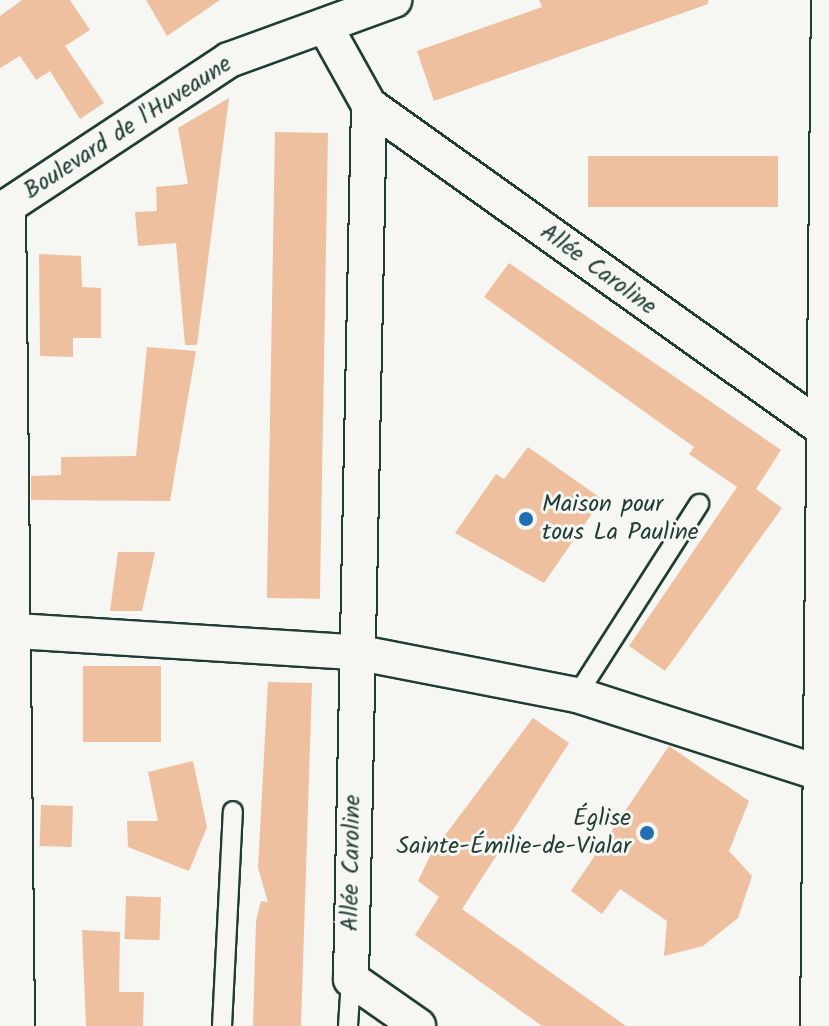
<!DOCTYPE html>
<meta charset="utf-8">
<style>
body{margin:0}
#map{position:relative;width:829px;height:1026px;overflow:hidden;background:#f6f6f2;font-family:Kalam,sans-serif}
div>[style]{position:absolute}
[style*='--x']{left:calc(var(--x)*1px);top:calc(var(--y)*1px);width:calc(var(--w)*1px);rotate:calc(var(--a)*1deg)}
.building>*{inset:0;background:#efc09f;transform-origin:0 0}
.roads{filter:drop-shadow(2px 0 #1f3d34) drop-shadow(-2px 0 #1f3d34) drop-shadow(0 2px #1f3d34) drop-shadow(0 -2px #1f3d34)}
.lane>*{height:18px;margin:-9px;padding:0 9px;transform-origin:9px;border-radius:9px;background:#f6f6f2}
.street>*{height:34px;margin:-17px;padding:0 17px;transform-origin:17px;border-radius:17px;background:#f6f6f2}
.dots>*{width:22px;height:22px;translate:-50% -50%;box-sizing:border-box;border:4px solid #f6f6f2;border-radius:50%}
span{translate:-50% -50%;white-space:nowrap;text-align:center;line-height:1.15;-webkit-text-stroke:6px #f6f6f2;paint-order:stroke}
.street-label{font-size:24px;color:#1f3d34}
.poi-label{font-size:24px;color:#1f3d34}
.left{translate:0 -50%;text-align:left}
.right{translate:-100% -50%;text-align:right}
</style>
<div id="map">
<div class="building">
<div style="clip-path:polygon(22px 0,70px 0,90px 30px,65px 46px,104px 103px,80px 119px,50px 71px,36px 80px,20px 56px,0 68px,0 16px)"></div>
<div style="clip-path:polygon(146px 0,220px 0,167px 36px)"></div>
<div style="clip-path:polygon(539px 0,708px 0,708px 4px,434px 101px,417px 51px,542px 7px)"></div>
<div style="clip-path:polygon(229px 98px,197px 345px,185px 345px,176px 243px,138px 246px,135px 212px,157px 211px,156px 187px,188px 184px,178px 128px)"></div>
<div style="left:275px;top:132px;width:53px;height:466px;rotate:1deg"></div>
<div style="left:588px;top:156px;width:190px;height:51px"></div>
<div style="clip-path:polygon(39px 254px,81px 256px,82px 287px,101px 288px,101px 338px,73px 338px,73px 357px,40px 356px)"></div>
<div style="clip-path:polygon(509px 263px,781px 450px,756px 489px,782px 508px,665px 671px,629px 646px,737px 487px,689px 454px,694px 447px,484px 297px)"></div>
<div style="clip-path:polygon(147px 347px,196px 351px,170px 501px,31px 500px,31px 476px,61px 475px,61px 457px,136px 456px)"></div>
<div style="clip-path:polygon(528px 447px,602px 499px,544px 583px,455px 533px,496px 474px,504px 479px)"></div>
<div style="clip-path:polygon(118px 552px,155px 552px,142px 611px,110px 611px)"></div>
<div style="left:83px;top:666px;width:78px;height:76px"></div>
<div style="clip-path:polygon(268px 682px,312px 683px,301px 1026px,253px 1026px,256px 921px,261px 901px,268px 902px,258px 868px)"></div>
<div style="clip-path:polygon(533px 718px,569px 743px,462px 909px,626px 1026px,542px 1026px,415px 935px,439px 897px,418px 881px,431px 854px)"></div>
<div style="clip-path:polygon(669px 746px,749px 801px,729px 851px,752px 876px,738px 918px,703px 946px,664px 956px,667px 921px,620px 889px,602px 914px,571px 891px)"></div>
<div style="clip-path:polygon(193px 761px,207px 827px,189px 871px,128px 847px,127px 821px,158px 821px,148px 772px)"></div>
<div style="left:41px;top:805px;width:32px;height:41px;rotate:2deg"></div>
<div style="left:126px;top:896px;width:35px;height:43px;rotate:2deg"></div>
<div style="clip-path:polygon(82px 930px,120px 932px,119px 992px,144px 992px,143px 1026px,86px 1026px)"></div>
</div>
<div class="roads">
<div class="lane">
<div style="--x:577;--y:695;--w:227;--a:-57.4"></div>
<div style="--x:222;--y:1026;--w:215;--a:-87.1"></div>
<div style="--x:348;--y:1026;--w:47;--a:-86.3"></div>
</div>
<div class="street">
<div style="--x:325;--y:26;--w:90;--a:60.9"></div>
<div style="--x:369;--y:105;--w:565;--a:35.49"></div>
<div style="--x:369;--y:105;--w:874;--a:91.18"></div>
<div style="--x:351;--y:979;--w:82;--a:35"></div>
<div style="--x:8;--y:206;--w:820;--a:89.37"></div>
<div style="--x:0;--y:211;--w:274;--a:-33.4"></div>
<div style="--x:229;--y:60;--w:176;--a:-20"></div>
<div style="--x:17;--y:631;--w:339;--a:3.6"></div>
<div style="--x:355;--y:652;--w:226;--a:11"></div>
<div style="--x:577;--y:695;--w:252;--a:17.8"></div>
<div style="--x:818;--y:1026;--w:1026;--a:-89.39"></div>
</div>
</div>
<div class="dots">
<div style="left:526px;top:519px;background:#1f6fb2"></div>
<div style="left:647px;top:833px;background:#1f6fb2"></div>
</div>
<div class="street-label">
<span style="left:128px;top:128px;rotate:-33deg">Boulevard de l'Huveaune</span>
<span style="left:598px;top:270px;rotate:36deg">Allée Caroline</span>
<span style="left:352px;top:863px;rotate:-89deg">Allée Caroline</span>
</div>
<div class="poi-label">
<span class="left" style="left:542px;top:519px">Maison pour<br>tous La Pauline</span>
<span class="right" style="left:631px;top:833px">Église<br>Sainte-Émilie-de-Vialar</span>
</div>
</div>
